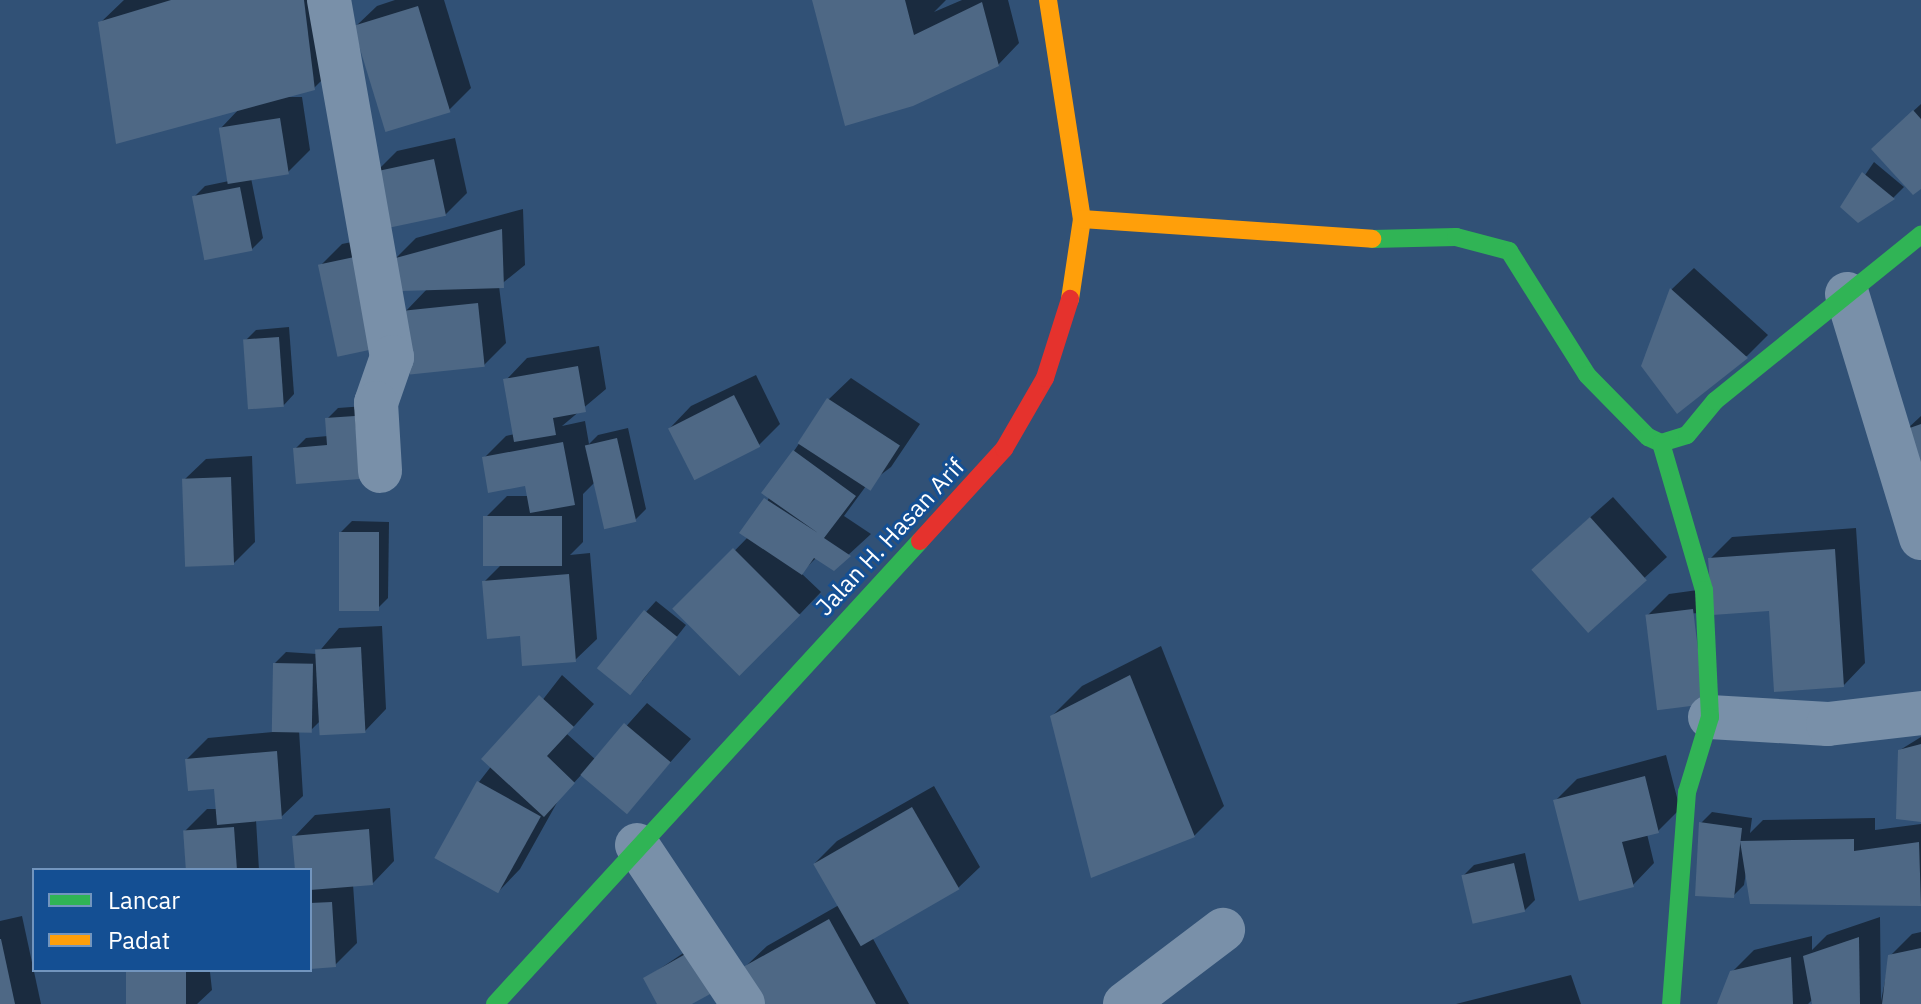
<!DOCTYPE html>
<style>
body{margin:0}
#map{position:relative;width:1921px;height:1004px;overflow:hidden;background:#315176;font-family:"IBM Plex Sans",sans-serif}
div>[style]{position:absolute}
[style*='--x']{left:calc(var(--x)*1px);top:calc(var(--y)*1px);width:calc(var(--w)*1px);rotate:calc(var(--a)*1deg)}
.shadow>*{inset:0;background:#0007}
.building>*{inset:0;background:#4e6885;transform-origin:0 0}
.street>*{height:44px;margin:-22px;padding:0 22px;transform-origin:22px;border-radius:22px;background:#7990a9}
.fast>*{height:18px;margin:-9px;padding:0 9px;transform-origin:9px;border-radius:9px;background:#30b455}
.slow>*{height:18px;margin:-9px;padding:0 9px;transform-origin:9px;border-radius:9px;background:#ff9f0a}
.jam>*{height:18px;margin:-9px;padding:0 9px;transform-origin:9px;border-radius:9px;background:#e5322d}
span{translate:-50% -50%;white-space:nowrap;text-align:center;line-height:1.15;-webkit-text-stroke:6px #144f93;paint-order:stroke}
.street-label{font-size:24px;color:#fff}
.legend{position:absolute;left:32px;top:868px;width:280px;height:104px;box-sizing:border-box;background:#144f93;border:2px solid #7295be;margin:0;padding:10px 14px;list-style:none;font-size:24px;color:#fff}
.legend li{display:flex;align-items:center;gap:16px;height:40px}
.legend b{width:40px;border:2px solid #7295be}
</style>
<div id="map">
<div class="shadow">
<div style="clip-path:polygon(124px 0,337px 0,344px 58px,314px 88px,281px 97px,302px 97px,310px 150px,288px 172px,251px 178px,263px 238px,252px 249px,194px 197px,205px 186px,229px 181px,221px 128px,240px 108px,100px 23px)"></div>
<div style="clip-path:polygon(395px 0,444px 0,471px 88px,449px 110px,355px 27px,377px 6px)"></div>
<div style="clip-path:polygon(814px 0,946px 0,934px 12px,962px 0,1008px 0,1019px 43px,998px 65px)"></div>
<div style="clip-path:polygon(1921px 104px,1921px 187px,1895px 128px)"></div>
<div style="clip-path:polygon(455px 138px,467px 193px,445px 215px,375px 173px,397px 151px)"></div>
<div style="clip-path:polygon(1874px 162px,1904px 187px,1893px 198px,1843px 207px)"></div>
<div style="clip-path:polygon(523px 209px,525px 265px,499px 286px,506px 343px,484px 365px,405px 312px,428px 288px,394px 260px,416px 238px)"></div>
<div style="clip-path:polygon(381px 236px,399px 324px,320px 266px,342px 244px)"></div>
<div style="clip-path:polygon(1694px 268px,1768px 335px,1747px 356px,1643px 366px,1672px 289px)"></div>
<div style="clip-path:polygon(289px 327px,294px 394px,283px 406px,245px 341px,256px 330px)"></div>
<div style="clip-path:polygon(599px 346px,606px 389px,562px 426px,585px 421px,589px 444px,598px 435px,628px 428px,646px 509px,635px 520px,595px 482px,583px 494px,583px 542px,570px 555px,590px 553px,597px 639px,575px 660px,522px 634px,484px 582px,502px 564px,485px 518px,507px 496px,529px 496px,526px 484px,484px 458px,506px 436px,515px 434px,506px 380px,527px 358px)"></div>
<div style="clip-path:polygon(756px 375px,780px 424px,758px 446px,670px 428px,691px 406px)"></div>
<div style="clip-path:polygon(851px 378px,920px 424px,891px 467px,866px 486px,844px 516px,871px 534px,834px 568px,817px 557px,801px 573px,821px 592px,800px 614px,677px 610px,748px 537px,794px 451px,829px 399px)"></div>
<div style="clip-path:polygon(365px 406px,370px 466px,295px 449px,306px 438px,328px 436px,327px 419px,338px 408px)"></div>
<div style="clip-path:polygon(1921px 416px,1921px 474px,1906px 430px)"></div>
<div style="clip-path:polygon(252px 456px,255px 542px,234px 563px,184px 480px,206px 459px)"></div>
<div style="clip-path:polygon(1613px 497px,1667px 557px,1588px 630px,1555px 549px)"></div>
<div style="clip-path:polygon(352px 521px,389px 522px,388px 598px,377px 609px,341px 532px)"></div>
<div style="clip-path:polygon(1856px 528px,1865px 663px,1844px 685px,1771px 609px,1647px 616px,1669px 594px,1712px 588px,1710px 559px,1732px 537px)"></div>
<div style="clip-path:polygon(656px 601px,686px 625px,642px 681px,646px 612px)"></div>
<div style="clip-path:polygon(382px 626px,386px 709px,365px 731px,321px 720px,310px 731px,299px 730px,303px 796px,281px 817px,256px 820px,259px 870px,187px 870px,185px 831px,207px 809px,217px 809px,216px 787px,187px 759px,208px 738px,273px 732px,275px 663px,286px 652px,317px 654px,339px 628px)"></div>
<div style="clip-path:polygon(1161px 646px,1224px 806px,1194px 836px,1052px 716px,1082px 686px)"></div>
<div style="clip-path:polygon(562px 675px,594px 704px,567px 734px,596px 760px,647px 703px,691px 739px,626px 812px,582px 774px,559px 799px,520px 869px,499px 891px,479px 782px)"></div>
<div style="clip-path:polygon(1921px 737px,1921px 820px,1900px 750px)"></div>
<div style="clip-path:polygon(1666px 755px,1680px 809px,1658px 831px,1647px 834px,1654px 863px,1633px 885px,1555px 801px,1577px 779px)"></div>
<div style="clip-path:polygon(934px 786px,980px 867px,958px 888px,872px 937px,909px 1004px,766px 1004px,745px 967px,767px 946px,839px 905px,815px 863px,837px 841px)"></div>
<div style="clip-path:polygon(390px 808px,394px 861px,373px 883px,353px 884px,357px 943px,335px 965px,310px 967px,310px 870px,297px 870px,294px 837px,315px 815px)"></div>
<div style="clip-path:polygon(1712px 812px,1752px 818px,1750px 833px,1763px 820px,1875px 818px,1875px 830px,1921px 824px,1921px 904px,1854px 899px,1746px 872px,1744px 885px,1733px 896px,1701px 823px)"></div>
<div style="clip-path:polygon(1525px 853px,1535px 900px,1524px 911px,1463px 876px,1474px 865px)"></div>
<div style="clip-path:polygon(22px 916px,41px 1004px,0 1004px,0 921px)"></div>
<div style="clip-path:polygon(1880px 917px,1881px 1001px,1890px 956px,1912px 934px,1921px 932px,1921px 1004px,1814px 1004px,1813px 999px,1808px 1004px,1719px 1004px,1732px 972px,1754px 950px,1812px 936px,1812px 950px,1827px 935px)"></div>
<div style="clip-path:polygon(700px 942px,688px 1004px,660px 1004px,646px 978px)"></div>
<div style="clip-path:polygon(128px 970px,249px 970px,210px 972px,212px 990px,197px 1004px,131px 1004px)"></div>
<div style="clip-path:polygon(1571px 975px,1581px 1004px,1456px 1004px)"></div>
</div>
<div class="building">
<div style="clip-path:polygon(171px 0,304px 0,315px 90px,116px 144px,98px 22px)"></div>
<div style="clip-path:polygon(812px 0,905px 0,914px 35px,982px 2px,999px 66px,913px 106px,845px 126px)"></div>
<div style="left:418px;top:6px;width:111px;height:68px;rotate:73deg"></div>
<div style="clip-path:polygon(1913px 110px,1921px 119px,1921px 189px,1913px 195px,1871px 149px)"></div>
<div style="left:280px;top:118px;width:57px;height:62px;rotate:81deg"></div>
<div style="left:434px;top:159px;width:58px;height:62px;rotate:78deg"></div>
<div style="clip-path:polygon(1862px 172px,1895px 199px,1858px 223px,1840px 207px)"></div>
<div style="left:240px;top:187px;width:65px;height:49px;rotate:79deg"></div>
<div style="clip-path:polygon(502px 229px,504px 288px,401px 291px,392px 259px)"></div>
<div style="left:359px;top:256px;width:94px;height:42px;rotate:78deg"></div>
<div style="clip-path:polygon(1670px 288px,1748px 358px,1677px 414px,1641px 366px)"></div>
<div style="left:478px;top:303px;width:64px;height:75px;rotate:84deg"></div>
<div style="left:279px;top:337px;width:70px;height:36px;rotate:86deg"></div>
<div style="clip-path:polygon(578px 366px,586px 412px,553px 418px,556px 435px,514px 442px,503px 379px)"></div>
<div style="left:734px;top:395px;width:58px;height:74px;rotate:63deg"></div>
<div style="left:827px;top:398px;width:87px;height:54px;rotate:33deg"></div>
<div style="clip-path:polygon(355px 416px,360px 479px,296px 484px,293px 448px,327px 445px,325px 418px)"></div>
<div style="clip-path:polygon(1921px 424px,1921px 479px,1904px 430px)"></div>
<div style="left:617px;top:438px;width:86px;height:33px;rotate:77deg"></div>
<div style="clip-path:polygon(563px 442px,575px 505px,530px 513px,525px 486px,488px 493px,482px 457px)"></div>
<div style="clip-path:polygon(793px 450px,856px 496px,824px 538px,851px 556px,834px 571px,814px 558px,802px 575px,739px 533px,764px 498px,818px 533px,761px 493px)"></div>
<div style="left:231px;top:477px;width:88px;height:49px;rotate:88deg"></div>
<div style="left:562px;top:516px;width:50px;height:79px;rotate:90deg"></div>
<div style="left:1590px;top:517px;width:85px;height:79px;rotate:48deg"></div>
<div style="left:339px;top:532px;width:40px;height:79px"></div>
<div style="left:733px;top:548px;width:95px;height:86px;rotate:45deg"></div>
<div style="clip-path:polygon(1835px 549px,1844px 687px,1774px 692px,1769px 611px,1712px 615px,1708px 558px)"></div>
<div style="clip-path:polygon(569px 574px,576px 662px,522px 666px,520px 636px,487px 639px,482px 581px)"></div>
<div style="left:1693px;top:609px;width:96px;height:48px;rotate:83deg"></div>
<div style="left:644px;top:610px;width:43px;height:75px;rotate:39deg"></div>
<div style="left:361px;top:647px;width:86px;height:46px;rotate:87deg"></div>
<div style="left:273px;top:663px;width:40px;height:69px;rotate:1deg"></div>
<div style="clip-path:polygon(1130px 675px,1195px 837px,1091px 878px,1050px 716px)"></div>
<div style="clip-path:polygon(539px 695px,574px 727px,547px 756px,575px 783px,544px 817px,481px 759px)"></div>
<div style="left:624px;top:723px;width:61px;height:68px;rotate:40deg"></div>
<div style="clip-path:polygon(1921px 744px,1921px 822px,1896px 819px,1898px 750px)"></div>
<div style="clip-path:polygon(277px 751px,282px 819px,217px 825px,214px 789px,188px 791px,185px 759px)"></div>
<div style="clip-path:polygon(1645px 776px,1659px 833px,1622px 842px,1634px 887px,1579px 901px,1553px 800px)"></div>
<div style="left:477px;top:781px;width:73px;height:88px;rotate:29deg"></div>
<div style="left:912px;top:807px;width:95px;height:114px;rotate:60deg"></div>
<div style="clip-path:polygon(1699px 822px,1742px 828px,1734px 898px,1695px 896px)"></div>
<div style="left:234px;top:827px;width:43px;height:51px;rotate:86deg"></div>
<div style="clip-path:polygon(369px 829px,373px 885px,310px 890px,310px 870px,295px 870px,292px 836px)"></div>
<div style="clip-path:polygon(1854px 839px,1854px 851px,1919px 842px,1921px 906px,1750px 904px,1740px 841px)"></div>
<div style="left:1514px;top:863px;width:50px;height:54px;rotate:77deg"></div>
<div style="clip-path:polygon(332px 902px,336px 967px,310px 969px,310px 903px)"></div>
<div style="clip-path:polygon(829px 919px,876px 1004px,763px 1004px,743px 967px)"></div>
<div style="clip-path:polygon(1859px 937px,1860px 1004px,1812px 1004px,1803px 956px)"></div>
<div style="clip-path:polygon(0 939px,1px 939px,15px 1004px,0 1004px)"></div>
<div style="clip-path:polygon(1921px 948px,1921px 1004px,1882px 1004px,1888px 955px)"></div>
<div style="clip-path:polygon(689px 952px,712px 993px,692px 1004px,657px 1004px,643px 978px)"></div>
<div style="clip-path:polygon(1791px 957px,1793px 1004px,1717px 1004px,1730px 971px)"></div>
<div style="left:126px;top:970px;width:60px;height:34px"></div>
</div>
<div class="street">
<div style="--x:329;--y:0;--w:363;--a:80"></div>
<div style="--x:392;--y:357;--w:49;--a:109.2"></div>
<div style="--x:376;--y:403;--w:68;--a:86.6"></div>
<div style="--x:1847;--y:294;--w:255;--a:73.1"></div>
<div style="--x:1710;--y:717;--w:118;--a:3.4"></div>
<div style="--x:1828;--y:724;--w:94;--a:-6.7"></div>
<div style="--x:637;--y:845;--w:191;--a:56.3"></div>
<div style="--x:1125;--y:1004;--w:123;--a:-37.1"></div>
</div>
<div class="fast">
<div style="--x:1372;--y:239;--w:84;--a:-1.4"></div>
<div style="--x:1456;--y:237;--w:55;--a:14.8"></div>
<div style="--x:1509;--y:251;--w:146;--a:57.8"></div>
<div style="--x:1587;--y:375;--w:87;--a:45.5"></div>
<div style="--x:1648;--y:437;--w:14;--a:25"></div>
<div style="--x:1661;--y:443;--w:27;--a:-17"></div>
<div style="--x:1687;--y:435;--w:44;--a:-50.5"></div>
<div style="--x:1715;--y:401;--w:265;--a:-38.9"></div>
<div style="--x:1661;--y:443;--w:153;--a:73.7"></div>
<div style="--x:1704;--y:590;--w:127;--a:87.3"></div>
<div style="--x:1710;--y:717;--w:78;--a:107"></div>
<div style="--x:1687;--y:792;--w:213;--a:94.3"></div>
<div style="--x:495;--y:1004;--w:628;--a:-47.45"></div>
</div>
<div class="slow">
<div style="--x:1048;--y:0;--w:222;--a:81.2"></div>
<div style="--x:1082;--y:219;--w:81;--a:98.5"></div>
<div style="--x:1082;--y:219;--w:291;--a:3.9"></div>
</div>
<div class="jam">
<div style="--x:920;--y:541;--w:125;--a:-47.6"></div>
<div style="--x:1004;--y:449;--w:82;--a:-60"></div>
<div style="--x:1045;--y:378;--w:83;--a:-72.4"></div>
</div>
<div class="street-label">
<span style="left:890px;top:537px;rotate:-47deg">Jalan H. Hasan Arif</span>
</div>
<ul class="legend">
<li><b style="height:10px;background:#30b455"></b>Lancar</li>
<li><b style="height:10px;background:#ff9f0a"></b>Padat</li>
</ul>
</div>
